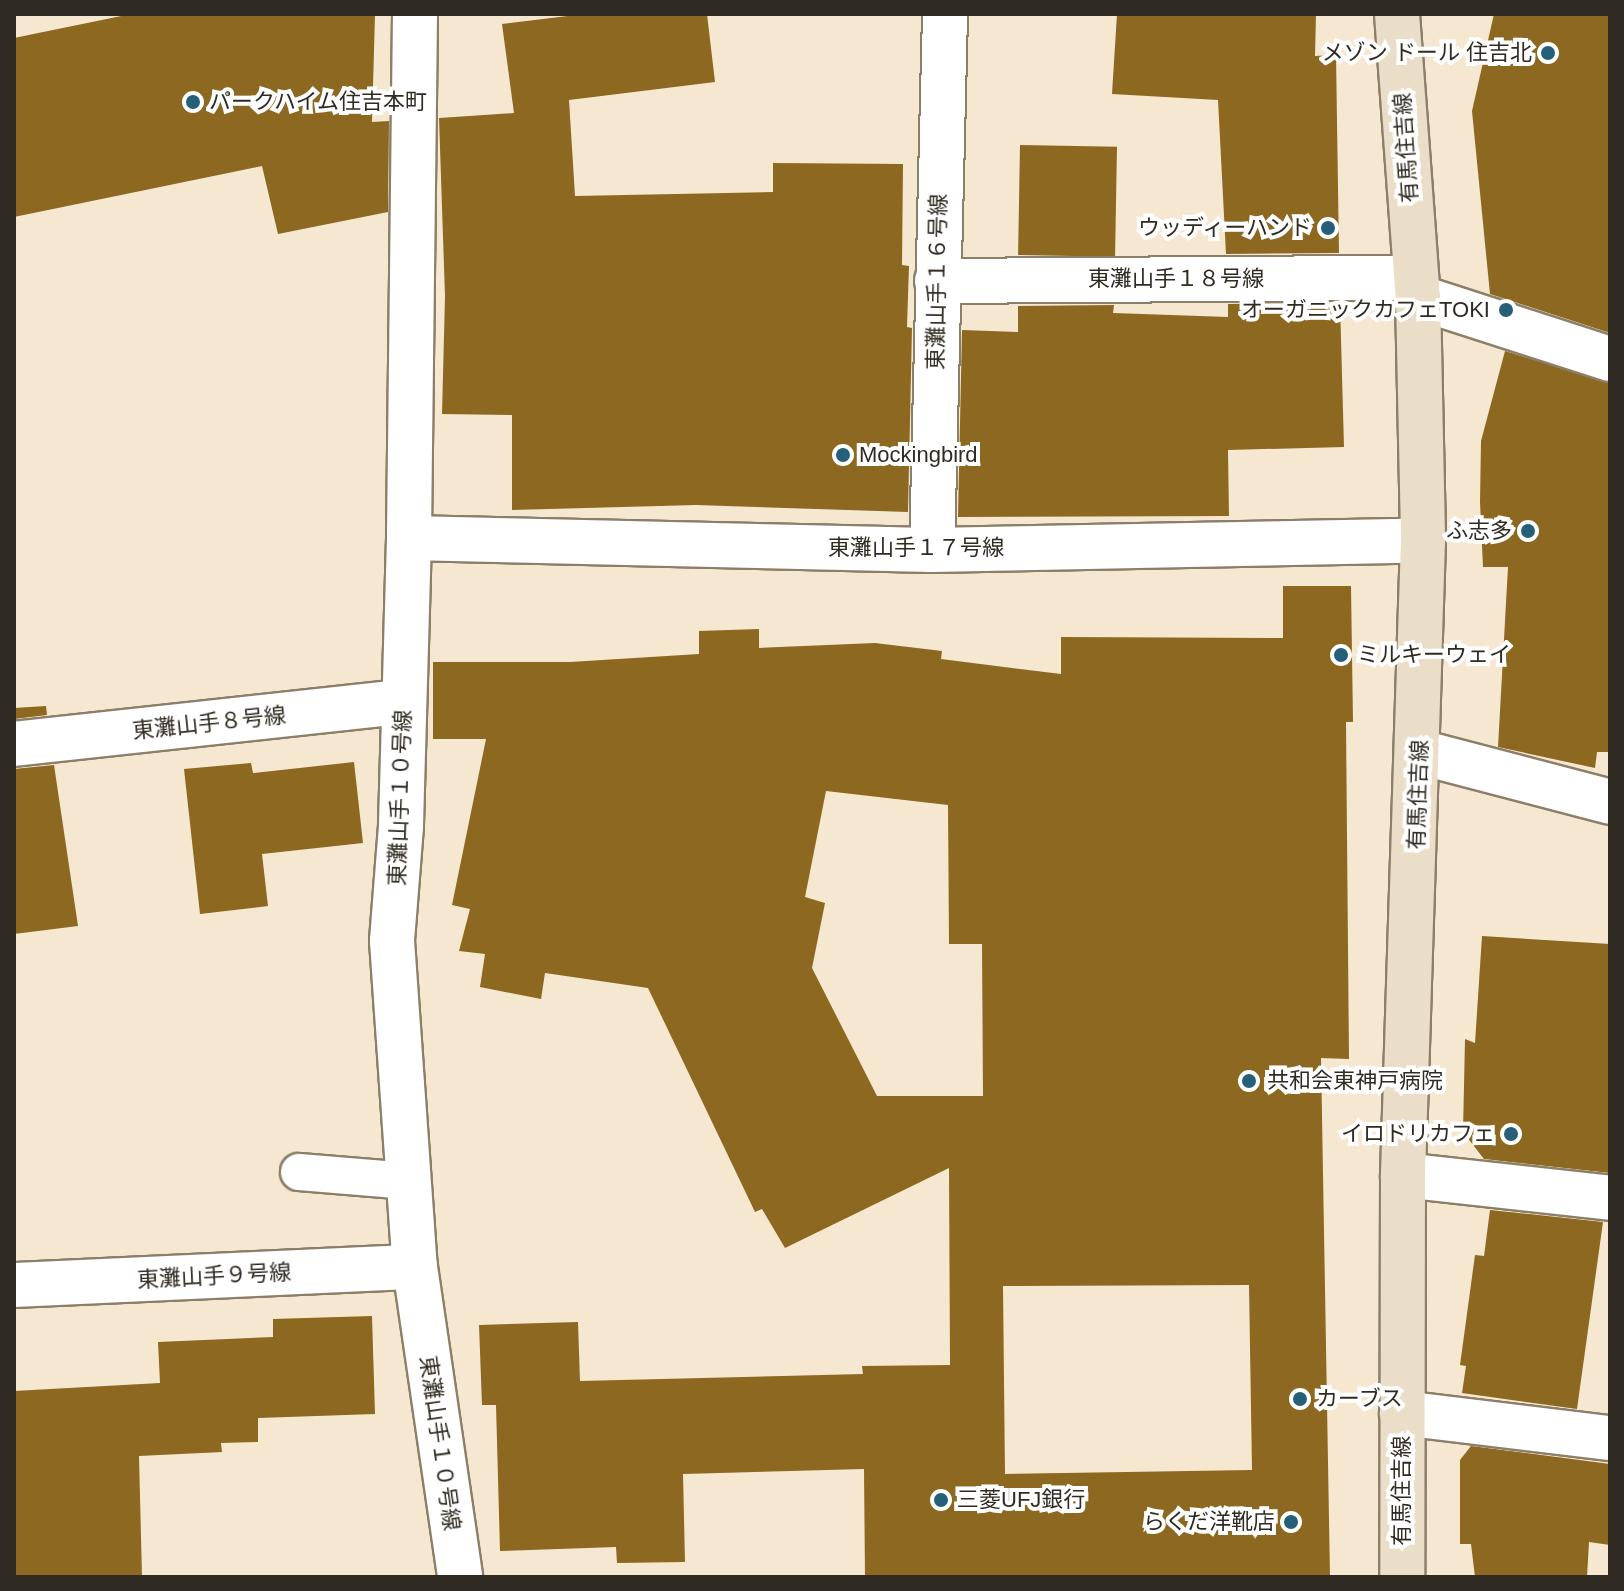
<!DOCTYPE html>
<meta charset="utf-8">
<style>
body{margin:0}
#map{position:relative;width:1624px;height:1591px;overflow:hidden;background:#f6e7d0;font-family:Arial,"Noto Sans JP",sans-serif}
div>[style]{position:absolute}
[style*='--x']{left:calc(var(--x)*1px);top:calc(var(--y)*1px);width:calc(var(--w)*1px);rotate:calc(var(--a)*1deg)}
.building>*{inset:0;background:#8c6820;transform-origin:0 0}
.roads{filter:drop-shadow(2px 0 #8c7f6a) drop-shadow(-2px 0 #8c7f6a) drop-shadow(0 2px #8c7f6a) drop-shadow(0 -2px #8c7f6a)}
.lane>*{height:36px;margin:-18px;padding:0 18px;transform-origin:18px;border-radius:18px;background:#fff}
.street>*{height:44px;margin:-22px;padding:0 22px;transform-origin:22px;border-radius:22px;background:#fff}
.secondary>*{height:44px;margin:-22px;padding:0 22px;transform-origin:22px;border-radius:22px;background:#ebdec8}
.dots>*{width:22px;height:22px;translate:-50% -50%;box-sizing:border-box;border:4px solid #fff;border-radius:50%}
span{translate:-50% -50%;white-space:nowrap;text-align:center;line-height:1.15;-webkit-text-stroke:8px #fff;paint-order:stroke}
.poi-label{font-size:22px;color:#302b22}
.right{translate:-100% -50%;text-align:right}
.left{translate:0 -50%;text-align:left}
.street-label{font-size:22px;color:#302b22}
.frame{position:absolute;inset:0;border:16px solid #302b22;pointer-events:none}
</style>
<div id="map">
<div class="building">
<div style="clip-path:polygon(131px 14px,375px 14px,372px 122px,389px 121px,388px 212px,278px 234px,262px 166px,14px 217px,14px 38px)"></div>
<div style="clip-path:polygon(584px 14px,707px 14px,715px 82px,569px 100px,575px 196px,773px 192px,773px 163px,903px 164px,902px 265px,909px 266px,907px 327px,912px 328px,908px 512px,696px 505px,512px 510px,512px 415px,442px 414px,445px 296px,439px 118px,514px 113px,502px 24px)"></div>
<div style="clip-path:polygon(1117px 14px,1316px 14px,1315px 56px,1336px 55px,1339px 253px,1226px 254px,1218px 100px,1112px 94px)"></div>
<div style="clip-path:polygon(1494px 14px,1610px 14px,1610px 333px,1490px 294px,1472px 111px)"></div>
<div style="left:1020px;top:145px;width:97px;height:110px;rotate:1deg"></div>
<div style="clip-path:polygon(1340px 303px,1344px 447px,1228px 450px,1229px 516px,958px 517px,962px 330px,1018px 332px,1018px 306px,1114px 305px,1113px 313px,1228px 317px,1228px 304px)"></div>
<div style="clip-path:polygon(1505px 351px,1610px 383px,1610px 752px,1597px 752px,1595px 768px,1498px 747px,1508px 567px,1483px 567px,1480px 502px,1481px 441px)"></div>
<div style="clip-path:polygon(evenodd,1283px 586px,1351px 586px,1353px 722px,1346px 722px,1349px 1059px,1321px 1058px,1330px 1577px,865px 1577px,864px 1469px,683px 1474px,685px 1562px,617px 1563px,616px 1547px,500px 1551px,496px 1405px,482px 1405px,479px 1325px,578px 1322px,580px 1381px,863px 1374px,862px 1366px,950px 1365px,949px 1168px,785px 1248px,762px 1209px,755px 1212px,648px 988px,545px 973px,541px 999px,480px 987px,485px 954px,459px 951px,470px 909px,452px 905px,486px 739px,433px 739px,433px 662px,570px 662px,699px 654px,699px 631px,759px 629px,759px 648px,875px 643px,942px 651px,941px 659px,1061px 674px,1061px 637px,1283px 638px,1283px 586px,826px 791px,948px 805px,949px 944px,982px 944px,983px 1096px,877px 1096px,812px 968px,825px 903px,805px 897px,826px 791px,1283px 586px,1249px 1285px,1252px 1470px,1005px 1474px,1003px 1286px,1249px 1285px)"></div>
<div style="clip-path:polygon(46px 706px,47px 715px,14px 719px,14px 708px)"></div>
<div style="clip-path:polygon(354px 762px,363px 843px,262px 854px,268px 906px,200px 914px,184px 769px,251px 763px,253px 773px)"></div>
<div style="clip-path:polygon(54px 765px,78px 926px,14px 934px,14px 769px)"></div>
<div style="clip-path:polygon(1482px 936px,1610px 944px,1610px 1173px,1484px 1159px,1463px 1132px,1465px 1039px,1475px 1043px)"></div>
<div style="clip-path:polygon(1490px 1210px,1603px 1222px,1577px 1409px,1462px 1393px,1466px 1366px,1460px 1365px,1475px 1255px,1484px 1256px)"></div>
<div style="clip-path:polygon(372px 1316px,375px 1414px,258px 1418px,258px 1442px,221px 1443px,222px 1452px,139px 1456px,142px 1577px,14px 1577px,14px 1391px,160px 1383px,158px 1342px,273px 1337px,273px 1319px)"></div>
<div style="clip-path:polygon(1471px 1446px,1610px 1464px,1610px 1545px,1589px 1542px,1587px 1577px,1475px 1577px,1471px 1544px,1460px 1544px,1460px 1460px)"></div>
</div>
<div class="roads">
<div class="lane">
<div style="--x:299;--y:1172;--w:110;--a:4.7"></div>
</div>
<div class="street">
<div style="--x:415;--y:14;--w:524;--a:90.66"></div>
<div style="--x:409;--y:538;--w:288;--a:91.6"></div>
<div style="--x:401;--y:826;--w:115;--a:94.5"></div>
<div style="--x:392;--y:941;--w:327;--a:86"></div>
<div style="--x:415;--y:1267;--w:313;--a:81.7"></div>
<div style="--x:937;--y:281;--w:479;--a:-0.4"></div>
<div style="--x:1418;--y:297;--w:202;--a:17.9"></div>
<div style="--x:409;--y:538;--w:523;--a:1.31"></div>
<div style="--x:932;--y:550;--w:491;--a:-1.1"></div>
<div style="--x:932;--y:550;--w:536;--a:-88.61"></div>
<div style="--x:14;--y:744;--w:391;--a:-6.2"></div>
<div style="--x:1420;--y:752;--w:196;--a:14.7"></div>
<div style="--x:1403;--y:1175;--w:208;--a:6.3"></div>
<div style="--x:14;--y:1285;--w:401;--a:-2.6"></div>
<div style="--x:1402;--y:1413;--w:209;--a:6.9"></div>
</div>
<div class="secondary">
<div style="--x:1397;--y:14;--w:284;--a:85.8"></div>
<div style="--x:1418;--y:297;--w:244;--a:88.8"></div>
<div style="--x:1423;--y:541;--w:634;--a:91.81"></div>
<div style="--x:1403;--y:1175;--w:402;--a:90.1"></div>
</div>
</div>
<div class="dots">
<div style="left:1548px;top:53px;background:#265f78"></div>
<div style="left:193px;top:102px;background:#265f78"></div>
<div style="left:1328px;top:228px;background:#265f78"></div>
<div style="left:1506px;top:310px;background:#265f78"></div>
<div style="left:843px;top:455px;background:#265f78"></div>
<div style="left:1528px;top:531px;background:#265f78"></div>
<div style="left:1341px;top:655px;background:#265f78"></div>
<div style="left:1249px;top:1081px;background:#265f78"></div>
<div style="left:1511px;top:1134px;background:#265f78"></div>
<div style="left:1300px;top:1399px;background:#265f78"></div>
<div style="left:941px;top:1500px;background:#265f78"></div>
<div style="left:1291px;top:1522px;background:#265f78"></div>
</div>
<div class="poi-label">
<span class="right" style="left:1532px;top:53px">メゾン ドール 住吉北</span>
<span class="left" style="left:209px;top:102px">パークハイム住吉本町</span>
<span class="right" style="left:1312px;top:228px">ウッディーハンド</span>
<span class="right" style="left:1490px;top:310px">オーガニックカフェTOKI</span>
<span class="left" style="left:859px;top:455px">Mockingbird</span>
<span class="right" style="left:1512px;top:531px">ふ志多</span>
<span class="left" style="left:1357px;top:655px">ミルキーウェイ</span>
<span class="left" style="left:1267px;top:1081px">共和会東神戸病院</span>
<span class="right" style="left:1495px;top:1134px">イロドリカフェ</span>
<span class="left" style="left:1316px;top:1399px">カーブス</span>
<span class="left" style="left:957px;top:1500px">三菱UFJ銀行</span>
<span class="right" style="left:1275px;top:1522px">らくだ洋靴店</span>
</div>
<div class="street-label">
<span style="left:1406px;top:148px;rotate:-94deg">有馬住吉線</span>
<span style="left:1176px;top:279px">東灘山手１８号線</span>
<span style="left:937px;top:282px;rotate:-89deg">東灘山手１６号線</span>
<span style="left:916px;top:548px">東灘山手１７号線</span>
<span style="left:209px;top:723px;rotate:-6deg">東灘山手８号線</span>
<span style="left:1418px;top:795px;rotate:-88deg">有馬住吉線</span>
<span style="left:400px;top:798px;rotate:-88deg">東灘山手１０号線</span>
<span style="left:214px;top:1276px;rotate:-3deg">東灘山手９号線</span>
<span style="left:440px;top:1443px;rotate:82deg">東灘山手１０号線</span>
<span style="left:1402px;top:1491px;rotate:-90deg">有馬住吉線</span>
</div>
<div class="frame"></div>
</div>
